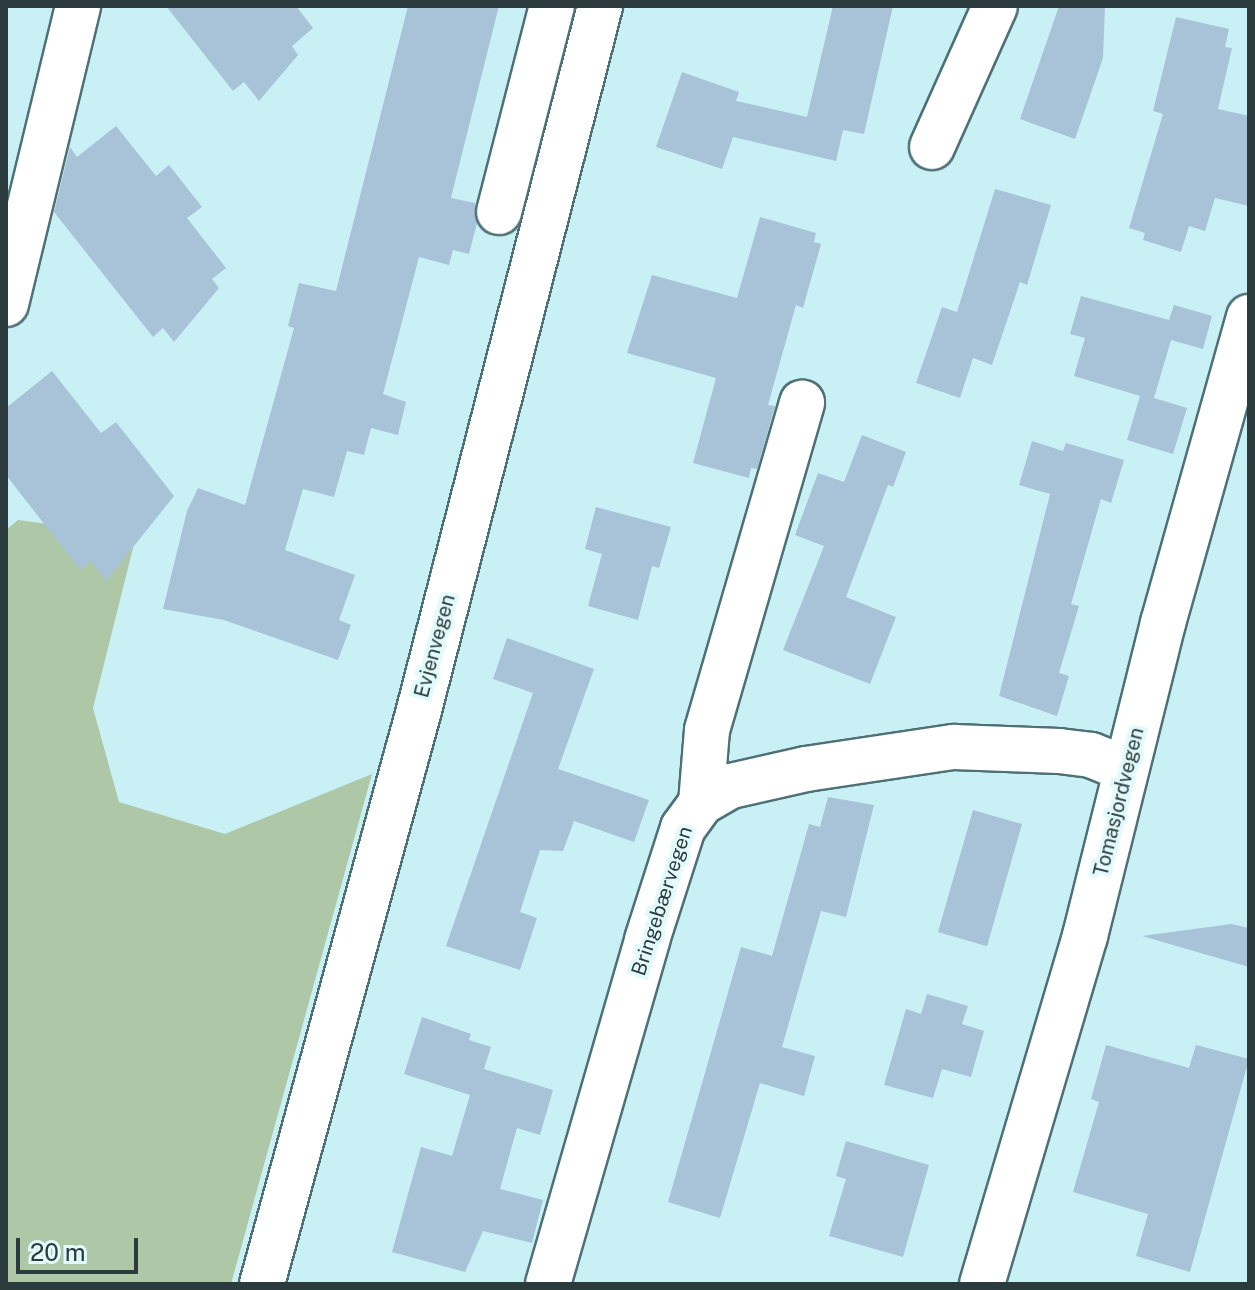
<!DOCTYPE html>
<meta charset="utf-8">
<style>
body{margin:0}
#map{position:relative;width:1255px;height:1290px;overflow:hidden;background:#c9f0f5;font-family:"Public Sans",sans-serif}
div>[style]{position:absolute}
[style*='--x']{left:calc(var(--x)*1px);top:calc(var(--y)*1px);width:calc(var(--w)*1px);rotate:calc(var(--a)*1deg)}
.green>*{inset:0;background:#aec7a6}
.building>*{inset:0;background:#a8c3d8;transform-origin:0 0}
.roads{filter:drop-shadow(2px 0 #4e7176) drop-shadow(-2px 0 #4e7176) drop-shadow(0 2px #4e7176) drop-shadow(0 -2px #4e7176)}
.minor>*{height:44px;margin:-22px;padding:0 22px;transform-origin:22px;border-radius:22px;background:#fff}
span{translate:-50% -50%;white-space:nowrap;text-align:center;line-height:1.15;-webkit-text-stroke:8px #e3fafd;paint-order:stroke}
.street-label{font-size:20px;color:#2b3b3d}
.frame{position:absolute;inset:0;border:8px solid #2b3b3d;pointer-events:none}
.scale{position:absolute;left:16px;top:1238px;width:122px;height:36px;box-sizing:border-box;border:4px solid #2b3b3d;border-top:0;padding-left:10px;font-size:24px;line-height:28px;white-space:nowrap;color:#2b3b3d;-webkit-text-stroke:6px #e3fafd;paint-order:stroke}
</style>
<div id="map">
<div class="green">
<div style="clip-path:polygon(18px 520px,136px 536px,93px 708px,119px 802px,225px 834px,372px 774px,231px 1284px,6px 1284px,6px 530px)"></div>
</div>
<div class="building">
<div style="clip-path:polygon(166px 6px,296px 6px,313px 28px,292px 46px,298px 55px,259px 101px,244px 82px,233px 91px)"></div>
<div style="clip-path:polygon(408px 6px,499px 6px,451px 198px,475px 203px,477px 223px,469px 254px,453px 250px,449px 265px,419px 257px,383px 394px,406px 402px,398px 435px,371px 428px,364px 455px,347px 451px,334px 497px,303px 489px,285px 550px,355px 575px,339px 620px,351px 625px,338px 660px,224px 620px,163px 609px,187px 511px,198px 488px,245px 505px,294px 328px,288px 326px,299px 283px,336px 291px)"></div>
<div style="clip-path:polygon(833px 6px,893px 6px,864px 134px,843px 130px,836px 161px,733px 137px,722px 169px,656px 147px,682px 72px,739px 92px,736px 101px,807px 117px)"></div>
<div style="clip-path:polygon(1059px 6px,1105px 6px,1103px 58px,1075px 139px,1020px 119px)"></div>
<div style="clip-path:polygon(1176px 17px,1229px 29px,1225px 47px,1232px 48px,1218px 109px,1249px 116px,1249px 206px,1215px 198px,1205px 231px,1189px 226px,1181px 252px,1143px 240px,1145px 233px,1129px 228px,1163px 114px,1153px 111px)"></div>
<div style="clip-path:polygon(116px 126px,156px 176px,169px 165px,202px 207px,187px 218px,226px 268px,212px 279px,219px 288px,174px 342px,163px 328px,153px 337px,54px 212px,70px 147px,77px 157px)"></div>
<div style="clip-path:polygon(995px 189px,1051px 205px,1027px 285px,1020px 282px,992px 365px,973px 358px,960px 398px,916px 383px,942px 307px,957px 312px)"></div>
<div style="clip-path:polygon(760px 217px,816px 233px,814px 242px,821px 244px,803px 308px,796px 305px,768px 405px,775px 406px,757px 469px,751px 468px,749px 478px,693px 463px,716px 378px,627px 353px,652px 275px,737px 298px)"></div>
<div style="clip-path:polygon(1081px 296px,1169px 320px,1174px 305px,1212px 316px,1203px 349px,1171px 340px,1154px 398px,1187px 408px,1173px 454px,1127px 440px,1140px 396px,1074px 376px,1085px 338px,1070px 334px)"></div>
<div style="clip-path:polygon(52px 371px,101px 433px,116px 422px,174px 496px,106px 581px,91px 561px,80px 570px,6px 475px,6px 408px)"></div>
<div style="clip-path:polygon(862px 435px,906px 452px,893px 487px,888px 485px,846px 597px,896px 617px,870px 684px,783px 650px,824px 546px,795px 535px,818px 473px,844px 482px)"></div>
<div style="clip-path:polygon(1032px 441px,1063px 451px,1066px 443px,1124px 460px,1111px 503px,1101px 499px,1071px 604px,1079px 606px,1059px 673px,1069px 676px,1057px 716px,999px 696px,1050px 494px,1019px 485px)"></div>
<div style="clip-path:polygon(596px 507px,671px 527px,659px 568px,652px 566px,638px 620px,588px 606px,602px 554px,585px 549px)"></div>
<div style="clip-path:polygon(507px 638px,594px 669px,558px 769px,649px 800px,634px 842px,574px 821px,563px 851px,540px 850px,520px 912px,537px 918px,520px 970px,446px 946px,533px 693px,493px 679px)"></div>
<div style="clip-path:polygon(828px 797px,874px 805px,846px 917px,821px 911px,782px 1047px,815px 1056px,804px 1096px,760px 1083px,720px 1218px,668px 1202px,741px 947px,772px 956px,809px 824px,820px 827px)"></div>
<div style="left:973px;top:810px;width:51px;height:127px;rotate:16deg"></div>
<div style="clip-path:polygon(1231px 924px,1249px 928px,1249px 967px,1142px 936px)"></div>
<div style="clip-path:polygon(927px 994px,968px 1006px,962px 1024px,984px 1031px,971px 1077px,942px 1069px,933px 1098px,884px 1085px,906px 1009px,921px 1014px)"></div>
<div style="clip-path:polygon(422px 1017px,471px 1034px,469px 1040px,491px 1047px,484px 1069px,553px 1090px,540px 1135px,517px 1128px,500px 1189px,543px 1200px,532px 1243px,483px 1231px,465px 1272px,392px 1252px,421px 1147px,452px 1156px,470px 1095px,404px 1074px)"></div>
<div style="clip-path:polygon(1106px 1045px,1189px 1068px,1196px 1045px,1249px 1059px,1190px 1272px,1136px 1256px,1148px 1214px,1073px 1192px,1099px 1102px,1091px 1099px)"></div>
<div style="clip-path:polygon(846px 1141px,929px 1165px,903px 1257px,829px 1236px,846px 1179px,836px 1176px)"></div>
</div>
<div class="roads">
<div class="minor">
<div style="--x:932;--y:147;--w:154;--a:-65.9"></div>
<div style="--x:499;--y:212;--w:213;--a:-75.6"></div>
<div style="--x:6;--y:304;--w:307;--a:-76.4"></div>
<div style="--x:701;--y:803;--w:73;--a:-85.3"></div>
<div style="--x:707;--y:730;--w:341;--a:-73.8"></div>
<div style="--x:262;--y:1284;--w:595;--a:-74.7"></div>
<div style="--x:419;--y:710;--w:727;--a:-75.58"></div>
<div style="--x:548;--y:1284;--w:358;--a:-73.9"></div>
<div style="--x:647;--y:940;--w:118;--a:-72.2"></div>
<div style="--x:683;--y:828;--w:31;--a:-54"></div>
<div style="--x:701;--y:803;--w:34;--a:-30"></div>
<div style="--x:731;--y:786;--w:77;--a:-12.8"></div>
<div style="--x:806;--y:769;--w:150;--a:-8.5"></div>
<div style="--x:954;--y:747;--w:105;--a:2.2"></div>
<div style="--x:1059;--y:751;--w:32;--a:7"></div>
<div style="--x:1091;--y:755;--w:38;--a:22"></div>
<div style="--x:982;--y:1284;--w:363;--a:-73.5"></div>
<div style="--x:1085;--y:936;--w:323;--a:-76"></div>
<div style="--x:1163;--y:623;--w:318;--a:-74.3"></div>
</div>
</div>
<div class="street-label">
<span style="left:435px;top:646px;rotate:-75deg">Evjenvegen</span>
<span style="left:1119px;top:802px;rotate:-76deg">Tomasjordvegen</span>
<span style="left:662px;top:901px;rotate:-72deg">Bringebærvegen</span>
</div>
<div class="frame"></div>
<div class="scale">20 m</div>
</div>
